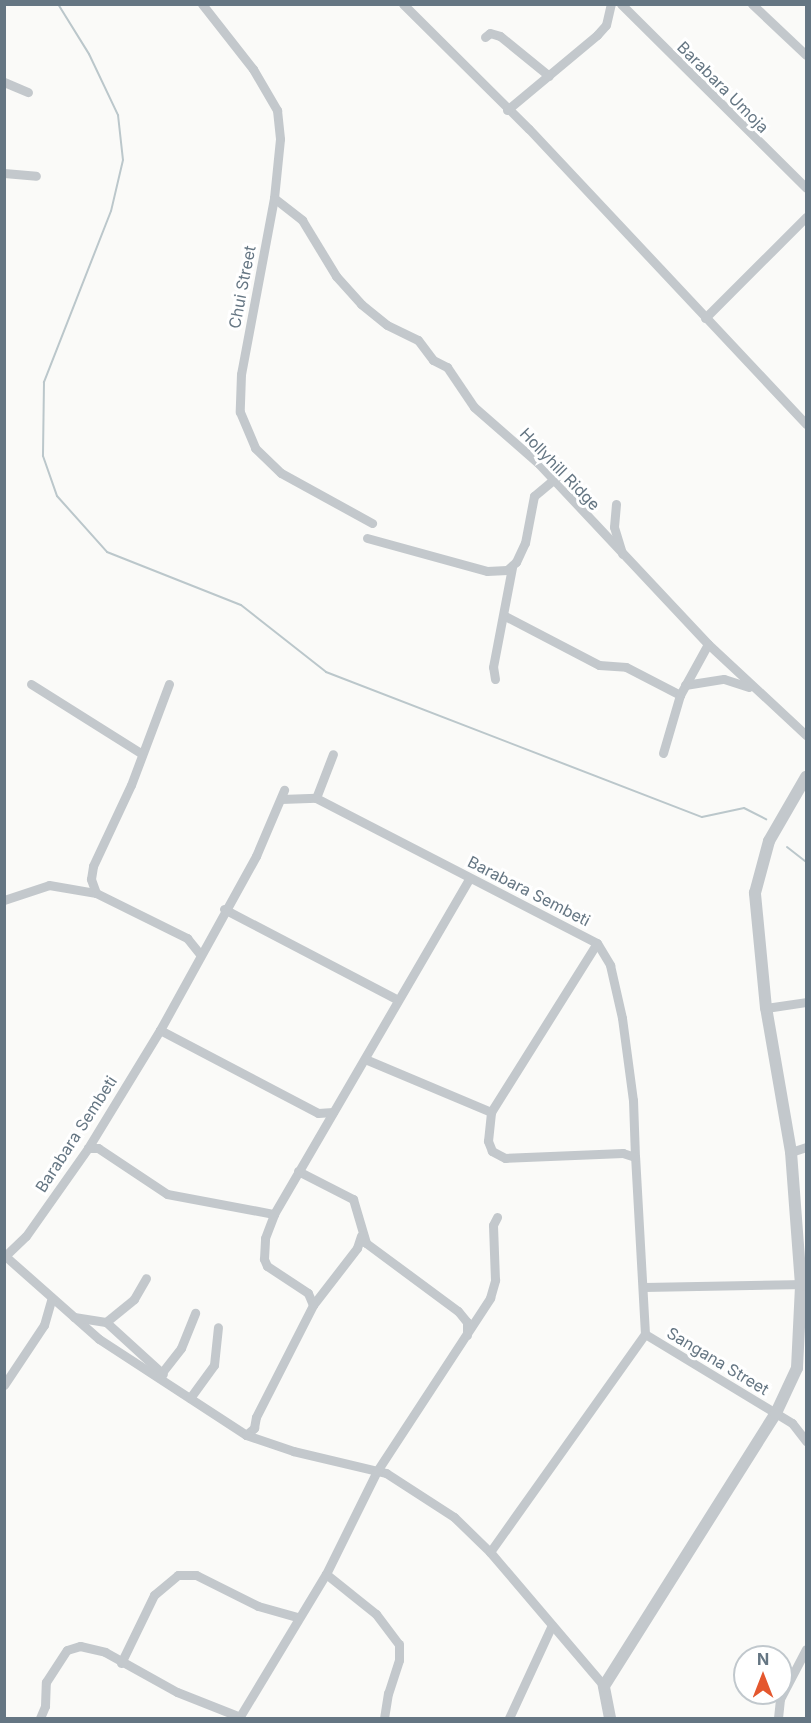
<!DOCTYPE html>
<style>
body{margin:0}
#map{position:relative;width:811px;height:1723px;overflow:hidden;background:#fafaf8;font-family:Inter,sans-serif}
div>[style]{position:absolute}
[style*='--x']{left:calc(var(--x)*1px);top:calc(var(--y)*1px);width:calc(var(--w)*1px);rotate:calc(var(--a)*1deg)}
.stream>*{height:2px;margin:-1px;padding:0 1px;transform-origin:1px;border-radius:1px;background:#bbc7cb}
.minor>*{height:9px;margin:-4.5px;padding:0 4.5px;transform-origin:4.5px;border-radius:4.5px;background:#c3c8cc}
.tertiary>*{height:12px;margin:-6px;padding:0 6px;transform-origin:6px;border-radius:6px;background:#c3c8cc}
span{translate:-50% -50%;white-space:nowrap;text-align:center;line-height:1.15;-webkit-text-stroke:6px #fff;paint-order:stroke}
.street-label{font-size:16px;color:#657683}
.frame{position:absolute;inset:0;border:6px solid #657683;pointer-events:none}
.north{position:absolute;left:733px;top:1645px;width:60px;height:60px;box-sizing:border-box;background:#fff;border:2px solid #c1c8cd;border-radius:50%;rotate:0deg;font-size:16px;font-weight:700;line-height:24px;text-align:center;color:#657683}
.north::after{content:'';display:block;margin:auto;width:21px;height:27px;background:#e4572e;clip-path:polygon(50% 0,100% 100%,50% 72%,0 100%)}
</style>
<div id="map">
<div class="stream">
<div style="--x:58;--y:4;--w:59;--a:58.2"></div>
<div style="--x:89;--y:54;--w:68;--a:64.6"></div>
<div style="--x:118;--y:115;--w:45;--a:83.7"></div>
<div style="--x:123;--y:160;--w:52;--a:103.2"></div>
<div style="--x:111;--y:211;--w:184;--a:111.4"></div>
<div style="--x:44;--y:382;--w:74;--a:90.8"></div>
<div style="--x:43;--y:456;--w:42;--a:70.7"></div>
<div style="--x:57;--y:496;--w:75;--a:48.2"></div>
<div style="--x:107;--y:552;--w:144;--a:21.6"></div>
<div style="--x:241;--y:605;--w:108;--a:38.2"></div>
<div style="--x:326;--y:672;--w:403;--a:21.1"></div>
<div style="--x:702;--y:817;--w:43;--a:-12.1"></div>
<div style="--x:744;--y:808;--w:25;--a:27"></div>
<div style="--x:787;--y:847;--w:24;--a:38"></div>
</div>
<div class="minor">
<div style="--x:202;--y:4;--w:83;--a:51.9"></div>
<div style="--x:253;--y:69;--w:48;--a:59.7"></div>
<div style="--x:277;--y:110;--w:29;--a:84"></div>
<div style="--x:280;--y:139;--w:59;--a:95.8"></div>
<div style="--x:274;--y:198;--w:179;--a:100.6"></div>
<div style="--x:241;--y:374;--w:38;--a:92"></div>
<div style="--x:240;--y:412;--w:39;--a:67"></div>
<div style="--x:255;--y:448;--w:36;--a:44"></div>
<div style="--x:281;--y:473;--w:104;--a:28.8"></div>
<div style="--x:403;--y:4;--w:177;--a:44.8"></div>
<div style="--x:529;--y:129;--w:405;--a:46.8"></div>
<div style="--x:621;--y:4;--w:261;--a:44.8"></div>
<div style="--x:752;--y:4;--w:74;--a:43.4"></div>
<div style="--x:485;--y:37;--w:6;--a:-39"></div>
<div style="--x:490;--y:33;--w:10;--a:17"></div>
<div style="--x:500;--y:36;--w:63;--a:39.2"></div>
<div style="--x:4;--y:82;--w:26;--a:23"></div>
<div style="--x:507;--y:110;--w:117;--a:-39.8"></div>
<div style="--x:597;--y:35;--w:13;--a:-48"></div>
<div style="--x:606;--y:25;--w:22;--a:-77"></div>
<div style="--x:4;--y:173;--w:32;--a:5"></div>
<div style="--x:274;--y:198;--w:36;--a:38"></div>
<div style="--x:302;--y:220;--w:66;--a:58.7"></div>
<div style="--x:336;--y:276;--w:38;--a:48"></div>
<div style="--x:361;--y:304;--w:33;--a:39"></div>
<div style="--x:387;--y:325;--w:34;--a:26"></div>
<div style="--x:418;--y:340;--w:25;--a:53"></div>
<div style="--x:433;--y:360;--w:16;--a:27"></div>
<div style="--x:447;--y:367;--w:48;--a:56"></div>
<div style="--x:474;--y:407;--w:86;--a:41.2"></div>
<div style="--x:539;--y:464;--w:247;--a:46.8"></div>
<div style="--x:708;--y:644;--w:134;--a:42.9"></div>
<div style="--x:705;--y:318;--w:143;--a:-45"></div>
<div style="--x:616;--y:504;--w:23;--a:95"></div>
<div style="--x:614;--y:527;--w:28;--a:73"></div>
<div style="--x:367;--y:538;--w:124;--a:15.4"></div>
<div style="--x:487;--y:571;--w:20;--a:-3"></div>
<div style="--x:507;--y:570;--w:12;--a:-42"></div>
<div style="--x:516;--y:562;--w:21;--a:-65"></div>
<div style="--x:525;--y:543;--w:48;--a:-79.2"></div>
<div style="--x:534;--y:496;--w:23;--a:-40"></div>
<div style="--x:505;--y:616;--w:106;--a:27.5"></div>
<div style="--x:599;--y:665;--w:27;--a:4"></div>
<div style="--x:626;--y:667;--w:61;--a:27.4"></div>
<div style="--x:495;--y:679;--w:12;--a:-99"></div>
<div style="--x:493;--y:667;--w:102;--a:-79.2"></div>
<div style="--x:31;--y:684;--w:131;--a:32.2"></div>
<div style="--x:685;--y:685;--w:39;--a:-9"></div>
<div style="--x:724;--y:679;--w:26;--a:18"></div>
<div style="--x:663;--y:753;--w:60;--a:-73.7"></div>
<div style="--x:680;--y:695;--w:58;--a:-61.2"></div>
<div style="--x:316;--y:798;--w:47;--a:-68.9"></div>
<div style="--x:281;--y:799;--w:35;--a:-2"></div>
<div style="--x:316;--y:798;--w:316;--a:27.3"></div>
<div style="--x:597;--y:943;--w:26;--a:59"></div>
<div style="--x:610;--y:965;--w:54;--a:77.2"></div>
<div style="--x:622;--y:1018;--w:83;--a:82.4"></div>
<div style="--x:633;--y:1100;--w:57;--a:88"></div>
<div style="--x:96;--y:893;--w:15;--a:-110"></div>
<div style="--x:91;--y:879;--w:13;--a:-81"></div>
<div style="--x:93;--y:866;--w:89;--a:-64.9"></div>
<div style="--x:131;--y:785;--w:108;--a:-69.4"></div>
<div style="--x:4;--y:900;--w:47;--a:-18.4"></div>
<div style="--x:49;--y:885;--w:48;--a:9.7"></div>
<div style="--x:96;--y:893;--w:102;--a:26.3"></div>
<div style="--x:187;--y:938;--w:21;--a:51"></div>
<div style="--x:224;--y:909;--w:196;--a:27.6"></div>
<div style="--x:766;--y:1008;--w:40;--a:-8.5"></div>
<div style="--x:160;--y:1030;--w:178;--a:27.7"></div>
<div style="--x:318;--y:1113;--w:15;--a:-4"></div>
<div style="--x:365;--y:1059;--w:137;--a:22.8"></div>
<div style="--x:88;--y:1148;--w:10;--a:0"></div>
<div style="--x:98;--y:1148;--w:83;--a:33.7"></div>
<div style="--x:167;--y:1194;--w:109;--a:10.6"></div>
<div style="--x:791;--y:1152;--w:16;--a:-18"></div>
<div style="--x:298;--y:1171;--w:62;--a:27"></div>
<div style="--x:353;--y:1199;--w:46;--a:73.5"></div>
<div style="--x:366;--y:1243;--w:114;--a:36.5"></div>
<div style="--x:458;--y:1311;--w:14;--a:51"></div>
<div style="--x:467;--y:1322;--w:13;--a:90"></div>
<div style="--x:4;--y:1255;--w:127;--a:41.5"></div>
<div style="--x:99;--y:1339;--w:176;--a:33.1"></div>
<div style="--x:246;--y:1435;--w:50;--a:18.8"></div>
<div style="--x:293;--y:1451;--w:96;--a:13.3"></div>
<div style="--x:386;--y:1473;--w:81;--a:32.9"></div>
<div style="--x:454;--y:1517;--w:50;--a:44.2"></div>
<div style="--x:490;--y:1552;--w:176;--a:49.6"></div>
<div style="--x:4;--y:1257;--w:30;--a:-44"></div>
<div style="--x:26;--y:1236;--w:108;--a:-54.8"></div>
<div style="--x:88;--y:1148;--w:138;--a:-58.6"></div>
<div style="--x:160;--y:1030;--w:199;--a:-61.1"></div>
<div style="--x:256;--y:856;--w:72;--a:-67"></div>
<div style="--x:644;--y:1287;--w:162;--a:-1.1"></div>
<div style="--x:313;--y:1305;--w:72;--a:-52.3"></div>
<div style="--x:357;--y:1248;--w:13;--a:-72"></div>
<div style="--x:74;--y:1317;--w:32;--a:9"></div>
<div style="--x:106;--y:1322;--w:36;--a:-39"></div>
<div style="--x:134;--y:1299;--w:24;--a:-60"></div>
<div style="--x:106;--y:1322;--w:77;--a:42.4"></div>
<div style="--x:645;--y:1334;--w:172;--a:31.2"></div>
<div style="--x:792;--y:1423;--w:23;--a:52"></div>
<div style="--x:160;--y:1375;--w:34;--a:-52"></div>
<div style="--x:181;--y:1348;--w:38;--a:-68"></div>
<div style="--x:4;--y:1385;--w:72;--a:-56.3"></div>
<div style="--x:44;--y:1325;--w:26;--a:-74"></div>
<div style="--x:190;--y:1398;--w:41;--a:-54"></div>
<div style="--x:214;--y:1365;--w:38;--a:-84"></div>
<div style="--x:246;--y:1435;--w:11;--a:-41"></div>
<div style="--x:254;--y:1428;--w:11;--a:-80"></div>
<div style="--x:256;--y:1417;--w:126;--a:-63"></div>
<div style="--x:313;--y:1305;--w:13;--a:-113"></div>
<div style="--x:308;--y:1293;--w:49;--a:-146.6"></div>
<div style="--x:267;--y:1266;--w:8;--a:-113"></div>
<div style="--x:264;--y:1259;--w:21;--a:-87"></div>
<div style="--x:265;--y:1238;--w:26;--a:-69"></div>
<div style="--x:274;--y:1214;--w:388;--a:-59.8"></div>
<div style="--x:490;--y:1552;--w:267;--a:-54.6"></div>
<div style="--x:645;--y:1334;--w:177;--a:-93.2"></div>
<div style="--x:635;--y:1157;--w:13;--a:-162"></div>
<div style="--x:623;--y:1153;--w:118;--a:177.6"></div>
<div style="--x:505;--y:1158;--w:15;--a:-152"></div>
<div style="--x:492;--y:1151;--w:11;--a:-112"></div>
<div style="--x:488;--y:1141;--w:29;--a:-84"></div>
<div style="--x:491;--y:1112;--w:199;--a:-57.9"></div>
<div style="--x:326;--y:1574;--w:64;--a:38.7"></div>
<div style="--x:376;--y:1614;--w:38;--a:53"></div>
<div style="--x:399;--y:1644;--w:16;--a:90"></div>
<div style="--x:399;--y:1660;--w:35;--a:108"></div>
<div style="--x:388;--y:1693;--w:25;--a:99"></div>
<div style="--x:121;--y:1663;--w:76;--a:-64.1"></div>
<div style="--x:154;--y:1595;--w:31;--a:-40"></div>
<div style="--x:178;--y:1575;--w:18;--a:0"></div>
<div style="--x:196;--y:1575;--w:69;--a:26.6"></div>
<div style="--x:258;--y:1606;--w:41;--a:15.8"></div>
<div style="--x:40;--y:1718;--w:13;--a:-67"></div>
<div style="--x:45;--y:1706;--w:24;--a:-88"></div>
<div style="--x:46;--y:1682;--w:38;--a:-57"></div>
<div style="--x:67;--y:1650;--w:14;--a:-17"></div>
<div style="--x:80;--y:1646;--w:26;--a:13"></div>
<div style="--x:105;--y:1652;--w:82;--a:29.1"></div>
<div style="--x:177;--y:1692;--w:68;--a:21.6"></div>
<div style="--x:239;--y:1718;--w:168;--a:-58.9"></div>
<div style="--x:326;--y:1574;--w:115;--a:-63.7"></div>
<div style="--x:377;--y:1471;--w:207;--a:-56.8"></div>
<div style="--x:490;--y:1298;--w:19;--a:-74"></div>
<div style="--x:495;--y:1280;--w:55;--a:-92.1"></div>
<div style="--x:493;--y:1225;--w:9;--a:-63"></div>
<div style="--x:509;--y:1718;--w:102;--a:-65.2"></div>
<div style="--x:778;--y:1718;--w:19;--a:-84"></div>
<div style="--x:780;--y:1699;--w:56;--a:-62.5"></div>
</div>
<div class="tertiary">
<div style="--x:610;--y:1718;--w:33;--a:-101"></div>
<div style="--x:604;--y:1686;--w:323;--a:-57.8"></div>
<div style="--x:776;--y:1413;--w:50;--a:-65"></div>
<div style="--x:797;--y:1368;--w:83;--a:-87.2"></div>
<div style="--x:801;--y:1285;--w:133;--a:-94.3"></div>
<div style="--x:791;--y:1152;--w:146;--a:-99.8"></div>
<div style="--x:766;--y:1008;--w:116;--a:-95.5"></div>
<div style="--x:755;--y:893;--w:54;--a:-74.9"></div>
<div style="--x:769;--y:841;--w:74;--a:-60"></div>
</div>
<div class="street-label">
<span style="left:723px;top:87px;rotate:45deg">Barabara Umoja</span>
<span style="left:242px;top:287px;rotate:-79deg">Chui Street</span>
<span style="left:560px;top:469px;rotate:46deg">Hollyhill Ridge</span>
<span style="left:529px;top:891px;rotate:27deg">Barabara Sembeti</span>
<span style="left:76px;top:1134px;rotate:-57deg">Barabara Sembeti</span>
<span style="left:718px;top:1361px;rotate:31deg">Sangana Street</span>
</div>
<div class="frame"></div>
<div class="north">N</div>
</div>
